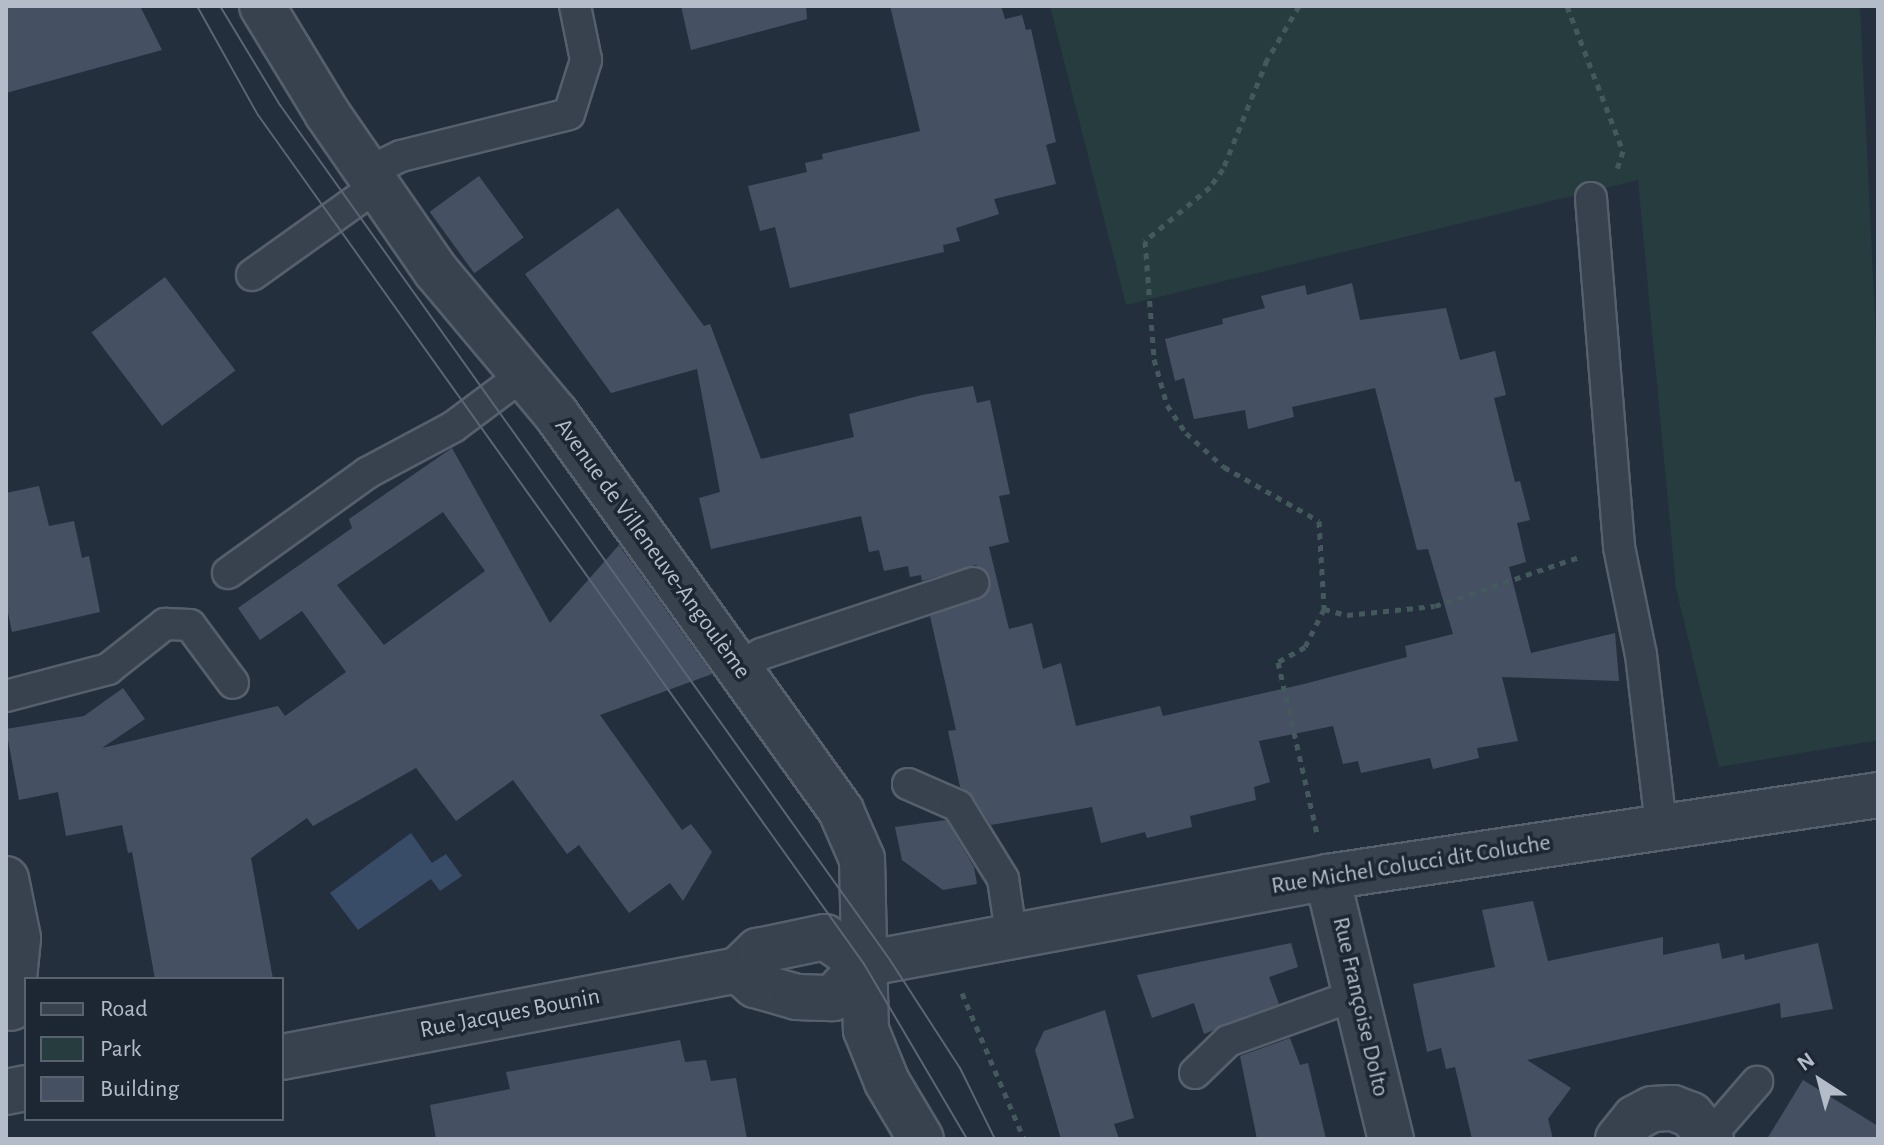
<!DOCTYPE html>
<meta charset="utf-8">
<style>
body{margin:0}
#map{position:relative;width:1884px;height:1145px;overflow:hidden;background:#242f3e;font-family:"Alegreya Sans",sans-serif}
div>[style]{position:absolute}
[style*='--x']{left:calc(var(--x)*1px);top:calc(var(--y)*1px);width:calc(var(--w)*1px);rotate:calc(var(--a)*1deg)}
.green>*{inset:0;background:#263c3f}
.water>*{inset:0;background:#394c67}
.building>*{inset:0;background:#455162;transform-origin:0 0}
.path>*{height:5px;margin-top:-2.5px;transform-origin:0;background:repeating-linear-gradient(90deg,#44595c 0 6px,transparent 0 12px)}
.roads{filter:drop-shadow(2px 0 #565f6c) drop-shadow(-2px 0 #565f6c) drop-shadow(0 2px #565f6c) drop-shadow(0 -2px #565f6c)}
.lane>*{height:30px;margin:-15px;padding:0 15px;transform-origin:15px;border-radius:15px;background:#38414e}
.street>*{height:44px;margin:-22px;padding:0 22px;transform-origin:22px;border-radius:22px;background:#38414e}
.tram>*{height:2px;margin:-1px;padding:0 1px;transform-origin:1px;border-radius:1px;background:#5a6575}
span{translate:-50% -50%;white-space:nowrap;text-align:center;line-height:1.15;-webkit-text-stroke:7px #1d2633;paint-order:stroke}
.street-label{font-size:24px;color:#b4bcc9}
.frame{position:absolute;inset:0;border:8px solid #b4bcc9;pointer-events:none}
.legend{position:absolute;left:24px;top:977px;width:260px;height:144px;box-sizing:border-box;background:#1d2633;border:2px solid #59626f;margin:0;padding:10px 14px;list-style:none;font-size:24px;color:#b4bcc9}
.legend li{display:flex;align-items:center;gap:16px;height:40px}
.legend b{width:40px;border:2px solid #59626f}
.north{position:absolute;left:1780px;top:1041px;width:80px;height:80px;-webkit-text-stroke:6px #1d2633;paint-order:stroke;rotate:324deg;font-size:22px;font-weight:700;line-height:32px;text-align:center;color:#b4bcc9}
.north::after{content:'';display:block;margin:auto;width:28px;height:36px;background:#b4bcc9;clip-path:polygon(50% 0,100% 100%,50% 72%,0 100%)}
</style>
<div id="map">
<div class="green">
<div style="clip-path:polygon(1050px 6px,1860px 6px,1878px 381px,1878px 740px,1719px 767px,1676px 588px,1638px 180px,1126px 305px)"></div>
</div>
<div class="water">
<div style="clip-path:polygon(411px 833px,432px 863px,446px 854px,462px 876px,440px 891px,431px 879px,358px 930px,330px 893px)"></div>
</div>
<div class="building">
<div style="clip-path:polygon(6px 6px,140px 6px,162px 50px,6px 93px)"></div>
<div style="clip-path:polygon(681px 6px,806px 6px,807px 19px,691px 50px)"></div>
<div style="clip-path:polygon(890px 6px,1001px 6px,1005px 19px,1022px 15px,1026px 30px,1031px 29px,1056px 142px,1046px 145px,1056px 184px,994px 199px,999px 214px,956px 228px,960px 241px,943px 245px,944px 252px,790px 288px,775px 227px,760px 231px,748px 186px,807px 172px,805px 163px,823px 159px,822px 154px,920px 131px)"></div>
<div style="left:479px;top:176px;width:76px;height:61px;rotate:54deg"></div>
<div style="clip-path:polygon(618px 208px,704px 326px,710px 324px,761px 459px,854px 437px,849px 414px,922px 395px,973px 386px,977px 403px,990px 400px,1010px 494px,999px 496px,1009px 542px,989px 547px,1009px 629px,1032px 623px,1043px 669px,1061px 663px,1076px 726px,1160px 706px,1163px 716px,1304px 684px,1407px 657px,1405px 646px,1453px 634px,1428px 549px,1417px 550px,1375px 388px,1292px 407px,1294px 417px,1248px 429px,1245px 410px,1194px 419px,1184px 378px,1175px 381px,1165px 339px,1223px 324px,1222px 319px,1265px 308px,1261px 296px,1305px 285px,1307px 295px,1352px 283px,1360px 320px,1446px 308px,1460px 360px,1495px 351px,1506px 395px,1494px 398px,1515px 482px,1520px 481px,1530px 520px,1517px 523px,1526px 562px,1509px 567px,1531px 653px,1615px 633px,1619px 681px,1502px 677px,1518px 741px,1477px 748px,1479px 758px,1433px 769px,1430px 758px,1361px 773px,1358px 761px,1343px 764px,1333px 726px,1259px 741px,1270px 782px,1254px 787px,1256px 800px,1190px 816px,1192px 827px,1147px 838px,1145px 832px,1101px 843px,1092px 807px,991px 825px,973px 797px,960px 787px,948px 731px,956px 730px,930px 616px,986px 595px,990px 577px,976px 565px,922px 581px,921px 575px,910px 577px,908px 566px,884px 571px,879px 550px,869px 552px,861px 516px,711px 549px,699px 498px,720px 492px,697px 369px,611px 393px,525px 274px)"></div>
<div style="left:165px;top:277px;width:117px;height:92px;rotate:53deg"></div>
<div style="clip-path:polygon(evenodd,452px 448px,550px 623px,619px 545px,712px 674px,600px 715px,682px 830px,691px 824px,712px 852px,683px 901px,670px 883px,629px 913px,579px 845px,567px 854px,513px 780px,456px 821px,416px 768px,313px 826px,307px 818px,251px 858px,273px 979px,155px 979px,132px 852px,128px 853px,122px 825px,66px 836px,58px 792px,19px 800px,6px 729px,84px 716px,123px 688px,145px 719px,102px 748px,278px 706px,285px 716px,346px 672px,302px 611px,260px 640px,238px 608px,352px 528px,349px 519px,452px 448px,443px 512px,485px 571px,384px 645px,337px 585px,443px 512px)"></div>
<div style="clip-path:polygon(39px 486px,49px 526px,74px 521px,82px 558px,89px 556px,100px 612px,12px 632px,6px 603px,6px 493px)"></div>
<div style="clip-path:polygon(946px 820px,974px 867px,977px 884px,943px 890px,902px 860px,895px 827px)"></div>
<div style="clip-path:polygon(1533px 901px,1548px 961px,1663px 937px,1663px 955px,1719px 943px,1722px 959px,1744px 954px,1745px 960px,1818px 943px,1833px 1009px,1781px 1018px,1780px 1003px,1527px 1060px,1571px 1088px,1548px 1119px,1553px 1139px,1472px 1139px,1455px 1067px,1446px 1069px,1441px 1048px,1427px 1052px,1413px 984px,1495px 967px,1482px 910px)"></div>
<div style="clip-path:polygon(1291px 943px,1298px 967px,1269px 977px,1279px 1004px,1204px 1034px,1194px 1003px,1152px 1018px,1137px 975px)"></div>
<div style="clip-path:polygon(1105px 1010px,1134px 1118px,1114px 1124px,1119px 1139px,1061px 1139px,1035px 1050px,1044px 1031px)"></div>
<div style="clip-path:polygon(1290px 1038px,1300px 1065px,1308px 1063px,1326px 1139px,1257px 1139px,1240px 1056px)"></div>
<div style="clip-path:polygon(680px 1040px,685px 1062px,706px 1060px,711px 1081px,736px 1078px,747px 1139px,436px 1139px,430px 1105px,510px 1089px,506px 1072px)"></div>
<div style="clip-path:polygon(1803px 1080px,1878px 1126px,1878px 1139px,1767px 1139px)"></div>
</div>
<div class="path">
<div style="--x:1299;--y:6;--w:63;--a:120.7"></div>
<div style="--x:1267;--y:60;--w:118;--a:112"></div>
<div style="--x:1223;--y:169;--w:22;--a:126"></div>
<div style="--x:1210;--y:187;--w:85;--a:140.3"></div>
<div style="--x:1145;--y:241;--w:118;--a:85.6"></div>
<div style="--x:1154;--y:359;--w:48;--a:74.2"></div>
<div style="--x:1167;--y:405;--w:34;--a:56"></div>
<div style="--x:1186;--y:433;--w:51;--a:41.8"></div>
<div style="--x:1224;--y:467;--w:109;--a:29.6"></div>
<div style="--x:1319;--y:521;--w:88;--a:86.7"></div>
<div style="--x:1324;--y:609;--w:42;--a:116.6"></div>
<div style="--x:1305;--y:647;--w:31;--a:151"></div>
<div style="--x:1278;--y:662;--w:175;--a:77.2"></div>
<div style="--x:1567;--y:6;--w:155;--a:68.9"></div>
<div style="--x:1623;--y:151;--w:19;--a:108"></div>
<div style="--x:1324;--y:609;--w:24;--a:15"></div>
<div style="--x:1347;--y:615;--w:88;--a:-5.8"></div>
<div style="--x:1435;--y:606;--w:152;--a:-18.8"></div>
<div style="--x:962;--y:993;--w:159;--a:67"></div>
</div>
<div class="roads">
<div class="lane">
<div style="--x:368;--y:172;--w:37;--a:-26"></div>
<div style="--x:401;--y:156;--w:173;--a:-14"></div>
<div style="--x:569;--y:114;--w:57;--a:-72.5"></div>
<div style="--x:586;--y:60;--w:55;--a:-101.5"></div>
<div style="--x:1591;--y:198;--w:350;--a:85.4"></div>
<div style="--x:1619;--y:547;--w:110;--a:78.5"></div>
<div style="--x:1641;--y:655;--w:171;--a:83.3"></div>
<div style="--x:252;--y:275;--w:153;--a:-35.5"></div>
<div style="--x:228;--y:573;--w:171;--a:-35.7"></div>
<div style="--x:367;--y:473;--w:98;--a:-28.1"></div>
<div style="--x:453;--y:427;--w:84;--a:-36.7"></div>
<div style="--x:739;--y:669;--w:27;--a:-34"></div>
<div style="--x:761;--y:654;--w:224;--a:-18.5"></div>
<div style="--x:6;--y:696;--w:106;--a:-14.8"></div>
<div style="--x:108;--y:669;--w:73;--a:-38.3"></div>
<div style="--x:165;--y:624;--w:25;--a:2"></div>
<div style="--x:190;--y:625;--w:72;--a:53.4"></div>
<div style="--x:908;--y:784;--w:55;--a:23.7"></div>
<div style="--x:958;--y:806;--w:86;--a:58.3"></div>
<div style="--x:1003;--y:879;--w:62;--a:81.6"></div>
<div style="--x:1195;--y:1073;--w:46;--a:-44.1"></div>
<div style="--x:1228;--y:1041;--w:136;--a:-19.8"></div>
<div style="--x:1710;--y:1136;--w:72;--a:-49"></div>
</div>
<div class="street">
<div style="--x:262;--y:6;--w:125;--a:58.7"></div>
<div style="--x:327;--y:113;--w:192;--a:55.4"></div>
<div style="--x:436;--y:271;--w:187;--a:50"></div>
<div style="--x:556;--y:414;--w:489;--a:54.3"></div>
<div style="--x:841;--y:811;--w:52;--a:66.4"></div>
<div style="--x:862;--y:859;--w:171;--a:88.7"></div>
<div style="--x:866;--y:1030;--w:56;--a:68"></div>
<div style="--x:887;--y:1082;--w:66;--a:59.2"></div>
<div style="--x:1327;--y:877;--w:270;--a:76.3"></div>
<div style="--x:6;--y:879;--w:60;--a:78.5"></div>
<div style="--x:18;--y:938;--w:70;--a:95.7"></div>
<div style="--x:738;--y:970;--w:23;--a:41"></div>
<div style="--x:755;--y:985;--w:44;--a:15.9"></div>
<div style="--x:797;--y:997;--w:36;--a:2"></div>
<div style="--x:833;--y:998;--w:46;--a:-47.6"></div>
<div style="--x:864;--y:964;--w:471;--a:-10.6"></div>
<div style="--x:1327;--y:877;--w:557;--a:-8.46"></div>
<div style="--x:282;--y:1057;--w:464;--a:-10.8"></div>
<div style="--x:738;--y:970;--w:28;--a:-44"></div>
<div style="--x:758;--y:951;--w:68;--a:-11.8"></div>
<div style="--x:825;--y:937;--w:47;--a:34.7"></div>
<div style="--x:6;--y:1092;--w:20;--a:-11"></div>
<div style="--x:1618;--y:1139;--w:27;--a:-51"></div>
<div style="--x:1635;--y:1118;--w:19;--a:-28"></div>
<div style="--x:1652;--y:1109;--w:21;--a:-3"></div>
<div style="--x:1673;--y:1108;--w:19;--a:21"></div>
<div style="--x:1691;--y:1115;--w:31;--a:50"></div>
</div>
</div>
<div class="tram">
<div style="--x:197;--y:6;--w:125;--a:60.8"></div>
<div style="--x:258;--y:115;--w:1043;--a:54.48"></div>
<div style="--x:864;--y:964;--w:203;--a:59.5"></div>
<div style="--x:220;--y:6;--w:116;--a:58.8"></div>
<div style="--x:280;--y:105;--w:1050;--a:54.49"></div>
<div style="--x:890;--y:960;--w:129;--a:57.1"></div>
<div style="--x:960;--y:1068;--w:79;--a:63.8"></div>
</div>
<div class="street-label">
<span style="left:652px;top:549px;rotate:54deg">Avenue de Villeneuve-Angoulème</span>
<span style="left:1411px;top:865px;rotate:-9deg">Rue Michel Colucci dit Coluche</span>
<span style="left:1360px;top:1007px;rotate:77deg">Rue Françoise Dolto</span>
<span style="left:510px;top:1014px;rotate:-11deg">Rue Jacques Bounin</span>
</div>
<div class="frame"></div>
<ul class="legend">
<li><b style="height:10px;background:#38414e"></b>Road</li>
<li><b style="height:22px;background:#263c3f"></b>Park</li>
<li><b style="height:22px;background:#455162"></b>Building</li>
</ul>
<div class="north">N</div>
</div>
